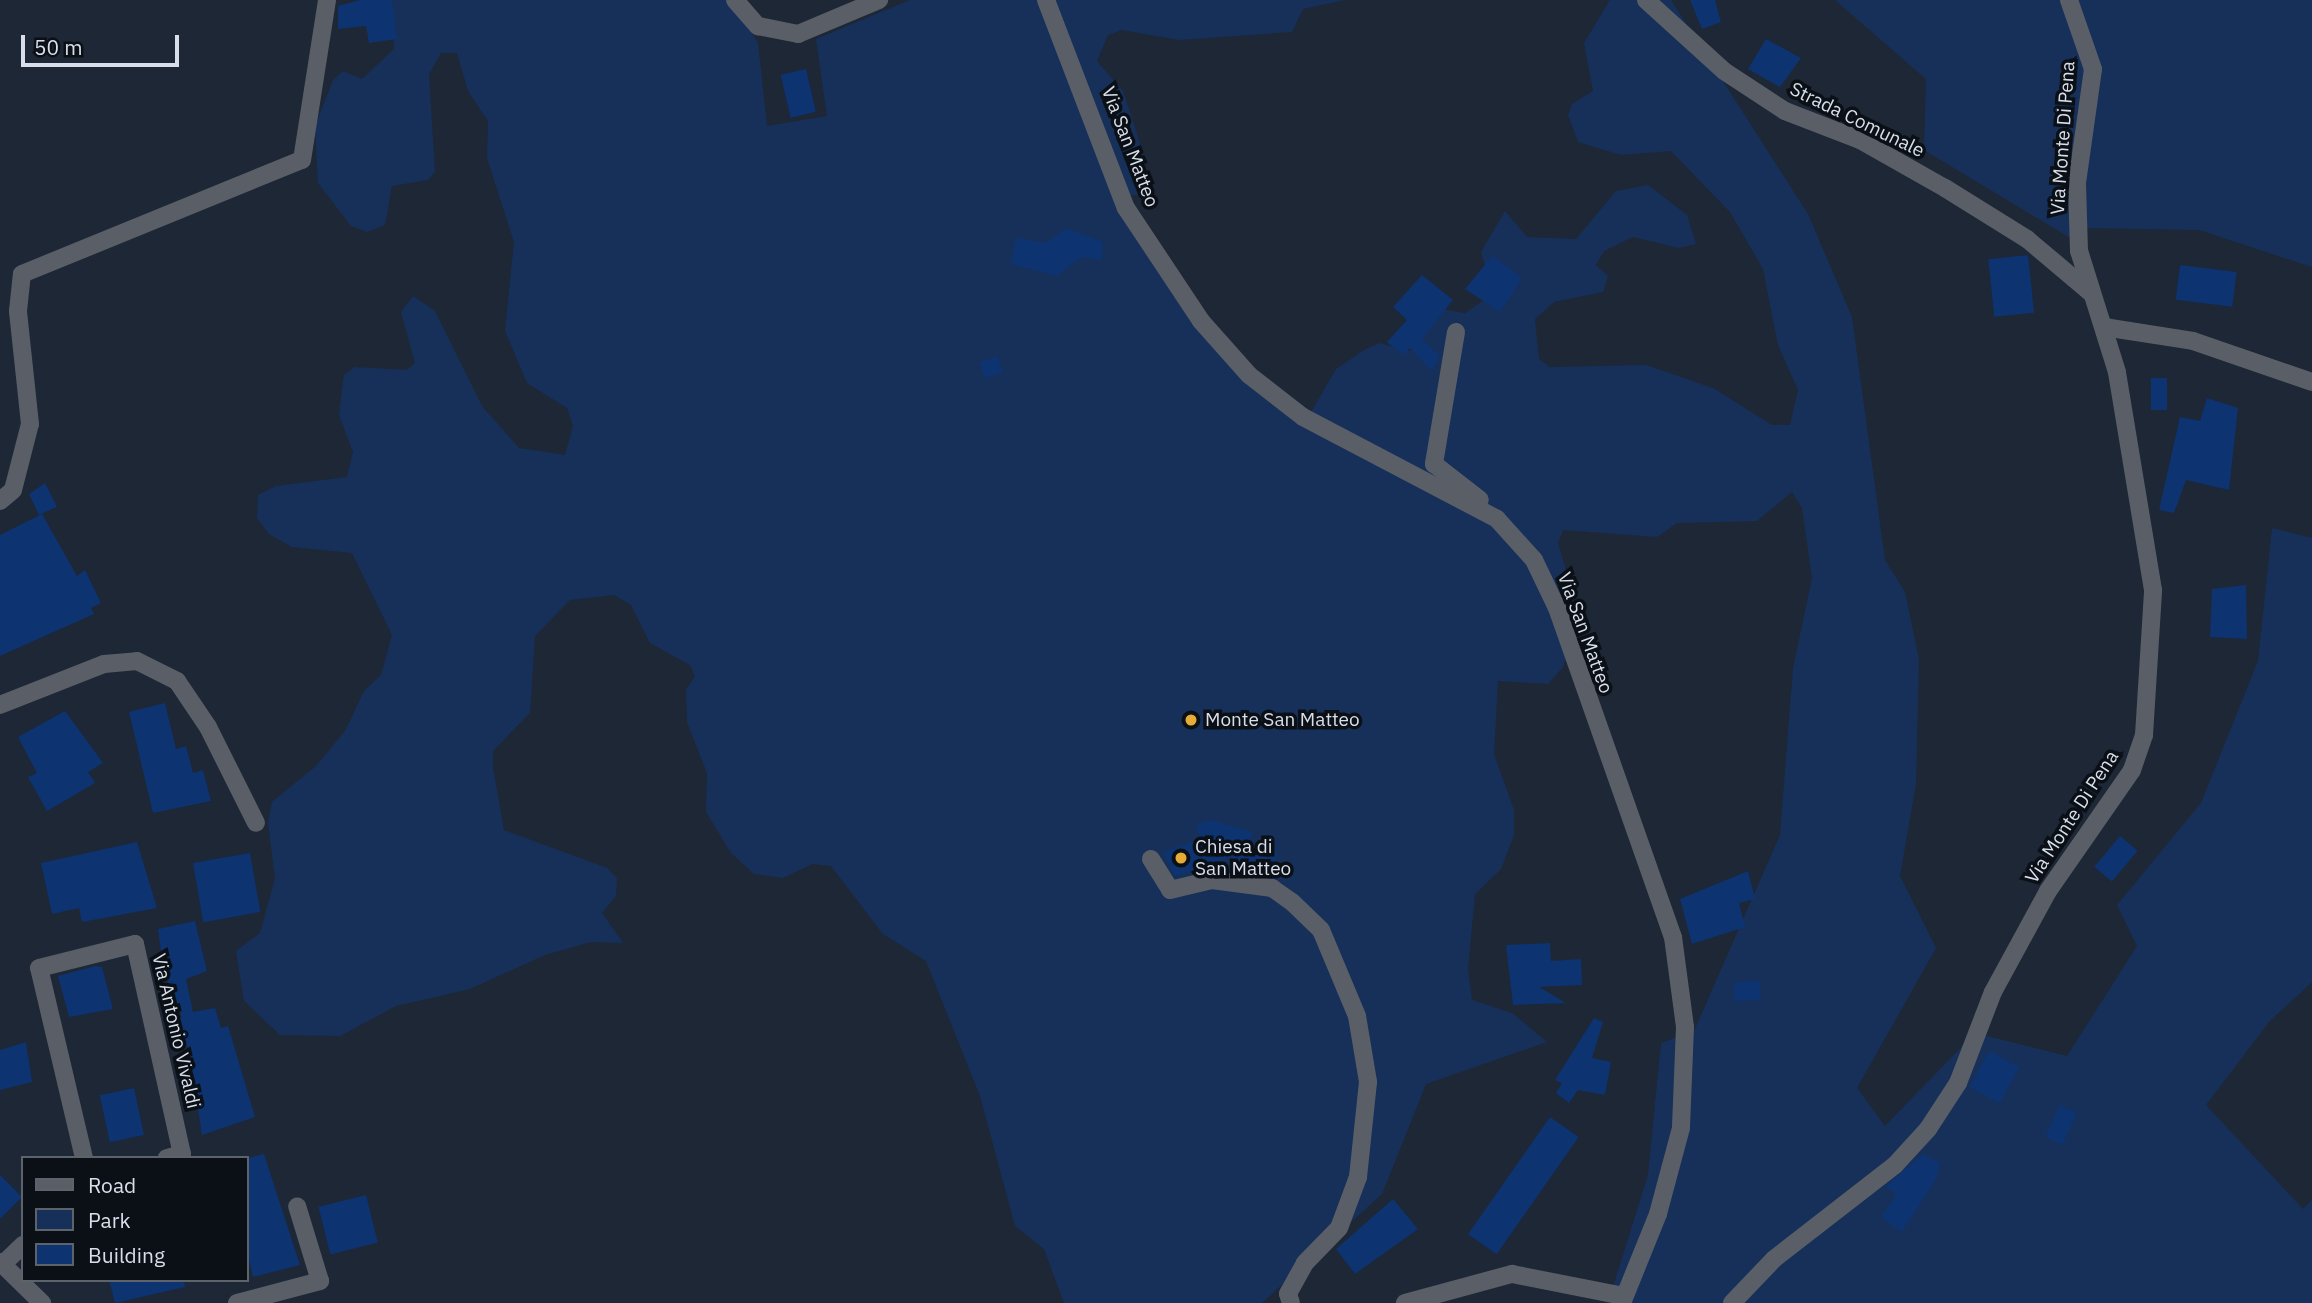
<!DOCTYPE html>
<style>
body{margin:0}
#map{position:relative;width:2312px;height:1303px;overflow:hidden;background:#1d2736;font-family:"IBM Plex Sans",sans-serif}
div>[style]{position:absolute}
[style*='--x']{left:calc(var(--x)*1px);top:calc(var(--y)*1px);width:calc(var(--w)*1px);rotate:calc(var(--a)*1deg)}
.green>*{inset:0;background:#16305a}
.building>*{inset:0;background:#0d3370;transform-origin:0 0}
.minor>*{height:18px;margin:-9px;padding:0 9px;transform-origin:9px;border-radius:9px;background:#5a5f67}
.dots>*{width:19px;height:19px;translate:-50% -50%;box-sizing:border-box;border:4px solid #0b1017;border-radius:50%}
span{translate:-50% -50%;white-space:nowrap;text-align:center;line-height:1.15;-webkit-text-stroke:7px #0b1017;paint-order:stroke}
.street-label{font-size:19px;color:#d9dfea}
.poi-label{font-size:19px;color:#d9dfea}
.left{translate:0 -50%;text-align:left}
.legend{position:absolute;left:21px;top:1156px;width:228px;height:126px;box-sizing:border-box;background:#0b1017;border:2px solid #5d636b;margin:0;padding:9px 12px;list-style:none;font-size:21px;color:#d9dfea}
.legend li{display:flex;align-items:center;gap:14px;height:35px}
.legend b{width:35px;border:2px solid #5d636b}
.scale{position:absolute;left:21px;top:35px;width:158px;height:32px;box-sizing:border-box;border:4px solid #d9dfea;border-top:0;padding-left:9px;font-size:21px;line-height:24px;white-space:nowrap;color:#d9dfea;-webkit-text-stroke:5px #0b1017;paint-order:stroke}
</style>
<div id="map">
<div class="green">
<div style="clip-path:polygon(392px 0,732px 0,758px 43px,767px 126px,827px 116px,816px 39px,910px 0,1345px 0,1303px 9px,1292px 32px,1179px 40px,1122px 30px,1108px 35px,1097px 61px,1123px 91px,1143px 152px,1145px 184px,1139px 195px,1122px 195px,1230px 350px,1311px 412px,1336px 369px,1364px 350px,1379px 343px,1410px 351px,1434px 308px,1465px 313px,1493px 294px,1481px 252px,1505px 211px,1527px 237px,1576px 239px,1616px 191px,1648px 185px,1687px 215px,1696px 244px,1679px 248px,1633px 237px,1604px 251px,1596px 265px,1608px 276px,1603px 292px,1554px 302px,1535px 319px,1539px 359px,1550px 367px,1646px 365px,1713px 388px,1772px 425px,1790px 425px,1798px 390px,1778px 345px,1763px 269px,1730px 212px,1671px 151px,1621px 155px,1578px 142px,1568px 115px,1572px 104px,1593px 91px,1584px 43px,1610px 0,1671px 0,1808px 214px,1852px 317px,1885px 560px,1905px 592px,1919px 659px,1916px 784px,1900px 876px,1936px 948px,1857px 1088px,1885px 1126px,1975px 1033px,2067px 1056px,2137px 946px,2117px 905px,2201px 803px,2258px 661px,2272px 528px,2312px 538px,2312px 982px,2269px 1022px,2206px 1105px,2303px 1209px,2312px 1200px,2312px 1303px,1608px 1303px,1648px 1175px,1661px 1043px,1694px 1031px,1780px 835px,1793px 668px,1812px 578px,1802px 508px,1792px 492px,1757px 521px,1677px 523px,1657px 537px,1563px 530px,1558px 543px,1570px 584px,1572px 637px,1563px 667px,1548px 684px,1498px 681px,1494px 754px,1514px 810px,1514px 835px,1501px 869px,1475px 894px,1468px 969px,1472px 1000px,1512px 1013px,1547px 1042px,1426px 1084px,1382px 1194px,1262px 1303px,1064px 1303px,1044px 1249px,1015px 1226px,980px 1096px,926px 961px,883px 934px,831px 866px,812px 864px,783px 878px,754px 874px,731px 853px,706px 812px,707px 773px,687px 722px,686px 690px,695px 676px,690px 665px,650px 643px,631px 605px,614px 595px,570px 600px,535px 636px,530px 713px,493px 751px,493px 768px,504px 830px,607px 868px,617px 878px,616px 896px,602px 913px,623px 943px,591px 942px,545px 955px,470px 989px,396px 1006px,340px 1036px,280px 1035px,244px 1001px,236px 951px,260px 933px,275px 878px,268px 823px,272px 802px,316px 766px,345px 731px,364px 691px,381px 675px,392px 635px,352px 553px,292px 547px,269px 534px,257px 518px,258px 495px,276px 486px,347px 477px,353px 452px,339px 415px,344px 375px,355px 367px,407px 370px,415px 363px,401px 312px,413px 296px,435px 311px,482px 406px,519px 448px,565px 455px,573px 426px,567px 408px,527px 383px,505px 331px,514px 242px,487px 158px,488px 121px,468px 91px,457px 53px,441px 53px,429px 74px,435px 172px,428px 180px,392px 186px,385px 225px,367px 232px,351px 226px,318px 183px,315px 126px,333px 80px,343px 71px,362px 79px,394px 49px)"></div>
<div style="clip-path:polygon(1835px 0,2312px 0,2312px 267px,2199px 230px,2086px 228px,2072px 239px,1924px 150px,1926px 79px)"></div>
</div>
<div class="building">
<div style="clip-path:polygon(360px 0,392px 0,397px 39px,369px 43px,366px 26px,338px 29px,338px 6px)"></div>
<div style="clip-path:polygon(1690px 0,1715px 0,1721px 22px,1702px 29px)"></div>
<div style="clip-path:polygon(1766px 39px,1801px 58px,1780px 87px,1748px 69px)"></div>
<div style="left:806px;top:69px;width:44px;height:26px;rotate:77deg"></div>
<div style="clip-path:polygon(1066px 228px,1103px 242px,1102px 260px,1082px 257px,1056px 276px,1011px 264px,1016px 238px,1046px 243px)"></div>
<div style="left:2028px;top:255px;width:58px;height:40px;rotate:84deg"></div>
<div style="clip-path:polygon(1492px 256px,1522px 278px,1500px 312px,1465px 289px)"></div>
<div style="left:2180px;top:265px;width:57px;height:35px;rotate:7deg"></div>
<div style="clip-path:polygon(1422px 275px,1453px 300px,1422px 339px,1440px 356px,1432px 371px,1410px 348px,1403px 355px,1387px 342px,1407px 320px,1393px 307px)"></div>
<div style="left:997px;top:356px;width:17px;height:19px;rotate:69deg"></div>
<div style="left:2151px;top:378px;width:16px;height:32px"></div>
<div style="clip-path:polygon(2207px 398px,2238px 408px,2229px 490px,2186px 480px,2174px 513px,2159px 510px,2180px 417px,2200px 421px)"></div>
<div style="clip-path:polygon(45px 483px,57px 507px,39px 515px,29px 494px)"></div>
<div style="clip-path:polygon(42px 514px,77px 576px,85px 570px,101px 603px,91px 608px,94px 614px,0 656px,0 535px)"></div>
<div style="clip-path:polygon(2246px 585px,2247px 639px,2210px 637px,2212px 589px)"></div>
<div style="clip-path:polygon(165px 703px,176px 749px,186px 746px,193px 773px,203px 770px,211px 801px,153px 813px,129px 712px)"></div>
<div style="clip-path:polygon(65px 711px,103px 763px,88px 772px,95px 783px,47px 811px,28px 777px,37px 773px,18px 737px)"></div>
<div style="clip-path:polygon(1212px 820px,1252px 832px,1250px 845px,1278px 851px,1273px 877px,1229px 871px,1231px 857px,1175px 876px,1163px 852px,1201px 839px,1196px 825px)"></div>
<div style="left:2120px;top:836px;width:23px;height:40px;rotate:40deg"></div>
<div style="clip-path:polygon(137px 842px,157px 908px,82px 922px,79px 908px,52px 914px,41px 863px)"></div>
<div style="left:250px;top:853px;width:60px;height:58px;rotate:80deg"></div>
<div style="clip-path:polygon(1748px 871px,1755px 899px,1739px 903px,1745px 927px,1692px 944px,1680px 899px)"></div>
<div style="clip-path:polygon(195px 921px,207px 971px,186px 979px,193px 1012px,215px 1008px,221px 1028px,228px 1026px,255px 1117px,202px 1135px,188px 1046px,179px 1048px,172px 1020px,182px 1017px,164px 973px,158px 929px)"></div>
<div style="clip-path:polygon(1550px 943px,1551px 961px,1581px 959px,1582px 985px,1539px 987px,1566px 1003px,1513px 1005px,1506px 945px)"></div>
<div style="clip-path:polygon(95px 966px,102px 967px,113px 1009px,69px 1017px,58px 976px)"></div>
<div style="left:1760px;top:981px;width:19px;height:26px;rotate:87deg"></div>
<div style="clip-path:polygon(1594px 1018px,1603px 1022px,1592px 1058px,1611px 1062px,1605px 1095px,1578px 1090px,1569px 1103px,1556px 1093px,1562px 1083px,1555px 1080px)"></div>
<div style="clip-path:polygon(26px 1042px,32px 1082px,0 1090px,0 1050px)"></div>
<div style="left:1989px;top:1051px;width:34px;height:41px;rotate:28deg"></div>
<div style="left:134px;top:1088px;width:48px;height:35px;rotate:78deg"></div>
<div style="left:2060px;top:1105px;width:19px;height:35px;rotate:25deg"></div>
<div style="left:1550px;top:1117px;width:35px;height:143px;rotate:35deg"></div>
<div style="clip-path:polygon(264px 1154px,300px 1265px,253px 1277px,247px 1252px,247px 1158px)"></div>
<div style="clip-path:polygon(1923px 1154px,1940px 1163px,1936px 1179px,1902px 1232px,1881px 1217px,1897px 1194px,1885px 1187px)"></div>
<div style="clip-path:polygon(0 1175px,22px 1197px,0 1219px)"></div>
<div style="left:366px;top:1195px;width:49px;height:49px;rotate:76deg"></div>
<div style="clip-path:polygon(1393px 1199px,1418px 1229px,1355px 1274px,1336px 1249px)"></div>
<div style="clip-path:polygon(109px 1280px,184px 1280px,185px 1287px,115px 1303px)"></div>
</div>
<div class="minor">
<div style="--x:735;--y:0;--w:35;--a:49"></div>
<div style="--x:758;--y:26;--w:41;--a:11.3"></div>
<div style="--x:798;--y:34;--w:88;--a:-22.8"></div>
<div style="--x:1046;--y:0;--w:223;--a:69"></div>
<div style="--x:1126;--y:208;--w:136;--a:56.4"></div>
<div style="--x:1201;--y:321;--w:72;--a:48.4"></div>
<div style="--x:1249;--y:375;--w:68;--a:37.9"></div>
<div style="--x:1303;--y:417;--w:219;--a:27.7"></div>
<div style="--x:1497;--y:519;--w:55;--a:47.9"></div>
<div style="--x:1534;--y:560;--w:53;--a:64.4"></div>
<div style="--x:1557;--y:608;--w:349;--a:70.6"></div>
<div style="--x:1673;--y:937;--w:91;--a:82.4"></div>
<div style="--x:1685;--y:1027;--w:101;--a:92.3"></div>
<div style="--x:1681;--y:1128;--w:89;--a:105"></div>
<div style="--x:1658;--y:1214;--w:96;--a:112"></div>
<div style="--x:1646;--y:0;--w:105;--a:42.3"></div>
<div style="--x:1724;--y:71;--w:73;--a:33.3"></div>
<div style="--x:1785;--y:111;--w:80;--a:21.1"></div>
<div style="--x:1860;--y:140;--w:98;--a:29.5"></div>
<div style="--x:1945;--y:188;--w:97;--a:31.9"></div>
<div style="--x:2027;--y:239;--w:84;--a:40.2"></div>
<div style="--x:2104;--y:327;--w:90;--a:8.9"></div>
<div style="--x:2193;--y:341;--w:126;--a:19"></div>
<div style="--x:1456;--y:332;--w:134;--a:99.5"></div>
<div style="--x:1434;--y:464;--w:58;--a:38"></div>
<div style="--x:0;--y:501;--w:17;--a:-40"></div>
<div style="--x:13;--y:490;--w:68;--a:-75.6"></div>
<div style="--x:30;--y:424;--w:114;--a:-96.1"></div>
<div style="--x:18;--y:311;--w:37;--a:-84"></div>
<div style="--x:22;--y:274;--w:302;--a:-22.2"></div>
<div style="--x:302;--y:160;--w:162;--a:-81.1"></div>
<div style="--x:0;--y:705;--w:112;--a:-21.5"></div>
<div style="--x:104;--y:664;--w:33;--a:-5"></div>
<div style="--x:137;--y:661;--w:45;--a:26.6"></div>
<div style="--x:177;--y:681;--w:55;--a:56"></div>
<div style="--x:208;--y:727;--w:107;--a:63.4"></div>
<div style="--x:1151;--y:859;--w:36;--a:58"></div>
<div style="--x:1170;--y:890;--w:43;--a:-13.4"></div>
<div style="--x:1212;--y:880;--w:61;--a:7.6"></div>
<div style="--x:1272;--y:888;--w:24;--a:35"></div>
<div style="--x:1292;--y:902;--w:40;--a:44"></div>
<div style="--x:1321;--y:930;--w:93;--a:67.3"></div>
<div style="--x:1357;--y:1016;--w:67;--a:80.5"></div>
<div style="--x:1368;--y:1082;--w:96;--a:96"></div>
<div style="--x:1358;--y:1177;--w:54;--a:110.4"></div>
<div style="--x:1339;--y:1228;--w:49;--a:134.2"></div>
<div style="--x:1305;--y:1263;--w:35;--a:119"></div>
<div style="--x:1288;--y:1294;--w:9;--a:72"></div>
<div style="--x:84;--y:1158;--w:195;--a:-103.3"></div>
<div style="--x:39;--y:968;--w:99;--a:-14"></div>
<div style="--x:135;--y:944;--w:215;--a:77.4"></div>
<div style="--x:182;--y:1154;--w:16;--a:165"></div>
<div style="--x:0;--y:1262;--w:59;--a:44.3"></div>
<div style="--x:2;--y:1265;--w:29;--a:-44"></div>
<div style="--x:237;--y:1303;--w:86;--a:-14.8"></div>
<div style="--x:320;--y:1281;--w:78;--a:-107"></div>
<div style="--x:1405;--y:1303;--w:111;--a:-15.2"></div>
<div style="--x:1512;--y:1274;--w:113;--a:11.2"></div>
<div style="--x:1732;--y:1303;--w:61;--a:-46.3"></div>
<div style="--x:1774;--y:1259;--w:153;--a:-37.8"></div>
<div style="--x:1895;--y:1165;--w:49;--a:-47.5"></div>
<div style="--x:1928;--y:1129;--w:55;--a:-56.9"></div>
<div style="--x:1958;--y:1083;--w:97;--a:-69"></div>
<div style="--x:1993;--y:992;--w:115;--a:-61.4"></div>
<div style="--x:2048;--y:891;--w:147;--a:-55.2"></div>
<div style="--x:2132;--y:770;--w:37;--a:-71"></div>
<div style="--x:2144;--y:735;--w:145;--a:-86.4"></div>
<div style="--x:2153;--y:590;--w:221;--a:-99.4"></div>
<div style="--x:2117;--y:372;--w:127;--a:-107.4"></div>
<div style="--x:2079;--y:251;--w:68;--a:-91.7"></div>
<div style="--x:2077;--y:183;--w:115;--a:-82"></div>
<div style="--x:2093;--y:69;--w:73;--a:-109.2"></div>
</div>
<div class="dots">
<div style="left:1191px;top:720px;background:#e7ac37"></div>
<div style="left:1181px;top:858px;background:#e7ac37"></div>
</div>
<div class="street-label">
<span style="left:1857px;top:120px;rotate:26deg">Strada Comunale</span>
<span style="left:2063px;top:138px;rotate:-86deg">Via Monte Di Pena</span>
<span style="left:1130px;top:147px;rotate:69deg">Via San Matteo</span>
<span style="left:1585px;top:633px;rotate:70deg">Via San Matteo</span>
<span style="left:2072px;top:817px;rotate:-57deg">Via Monte Di Pena</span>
<span style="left:176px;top:1031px;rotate:77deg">Via Antonio Vivaldi</span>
</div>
<div class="poi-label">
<span class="left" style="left:1205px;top:720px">Monte San Matteo</span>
<span class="left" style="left:1195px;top:858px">Chiesa di<br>San Matteo</span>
</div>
<ul class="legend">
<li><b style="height:9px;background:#5a5f67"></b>Road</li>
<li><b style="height:19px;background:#16305a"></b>Park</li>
<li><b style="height:19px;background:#0d3370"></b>Building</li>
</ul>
<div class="scale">50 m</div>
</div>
